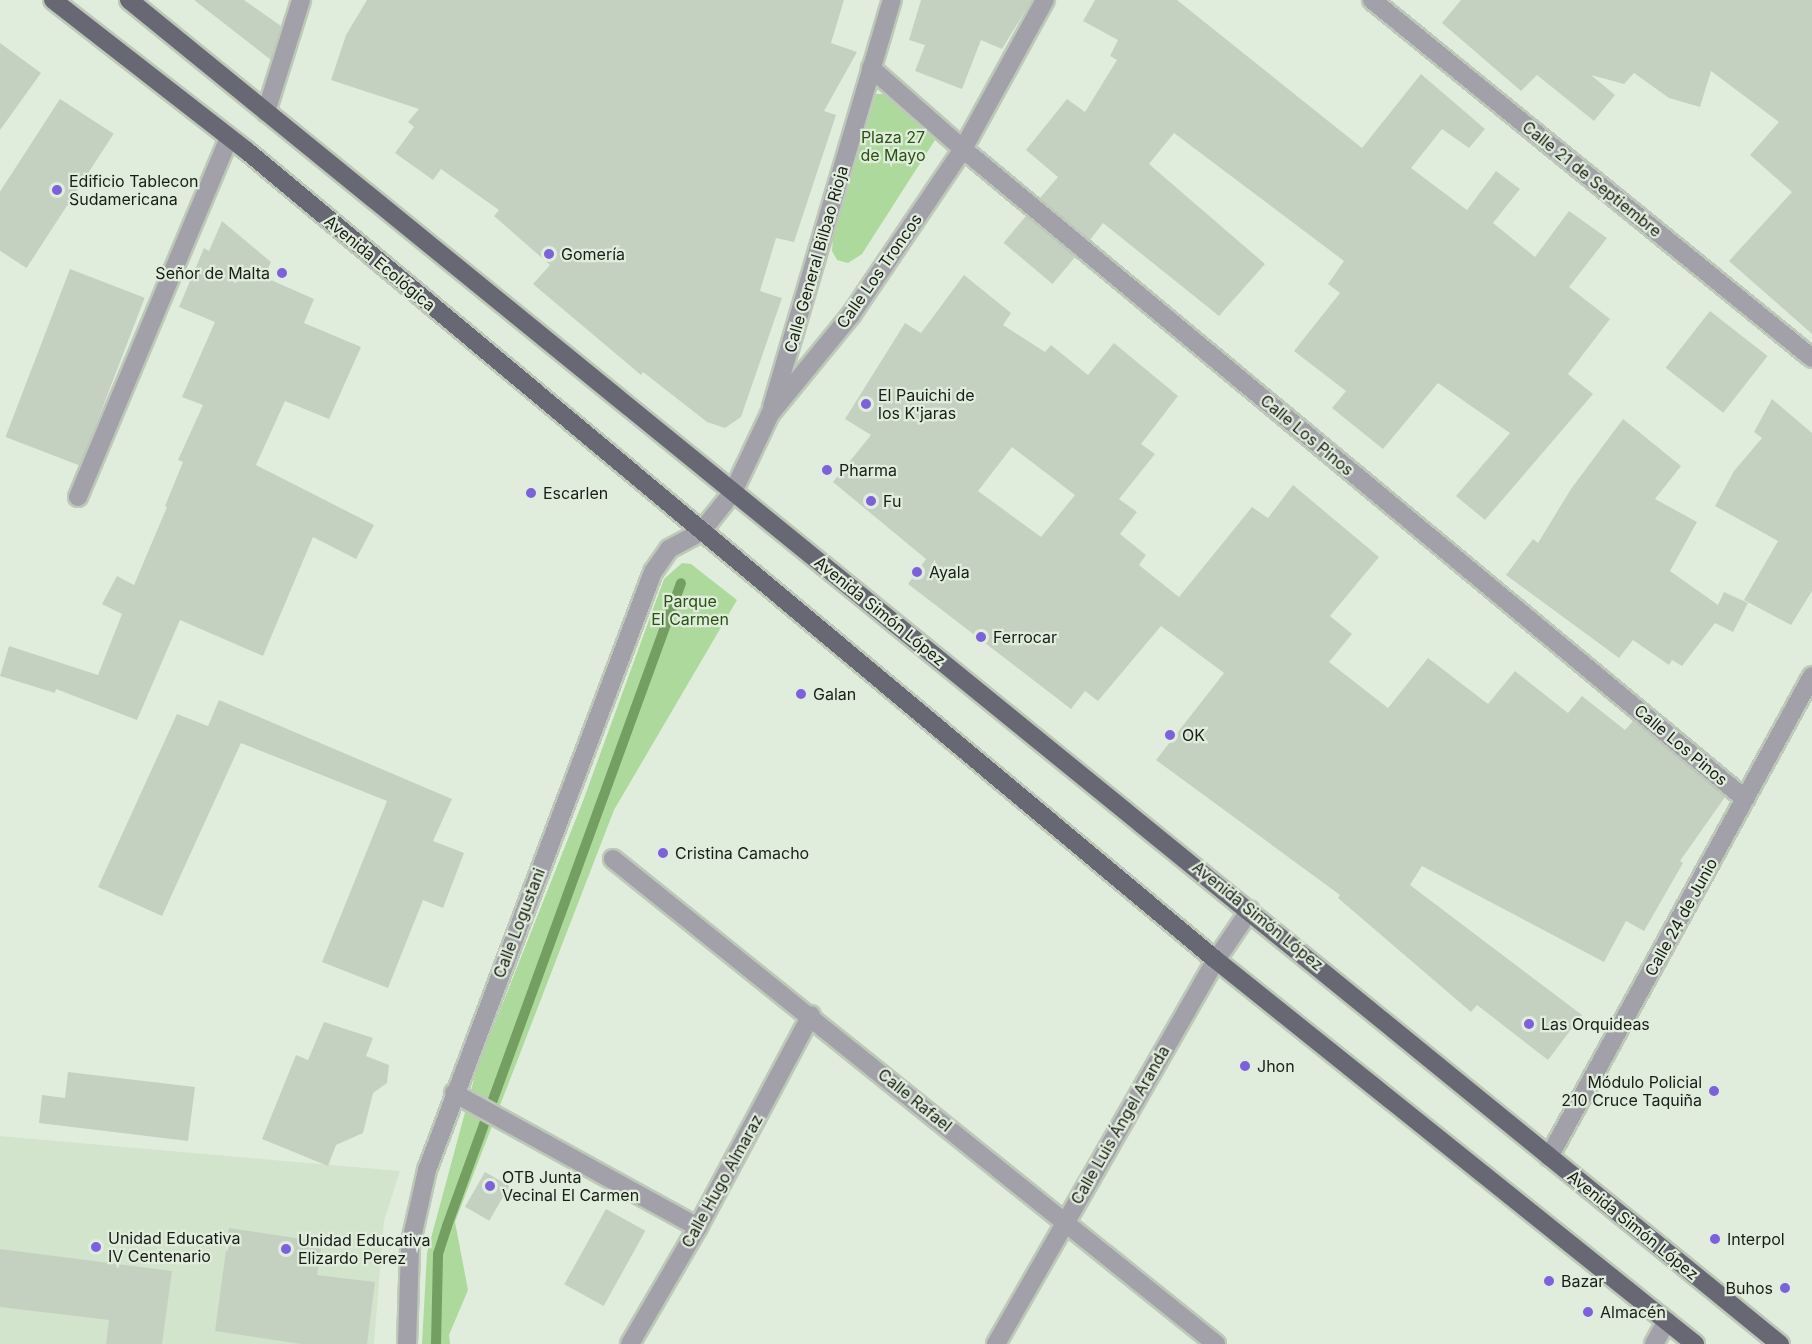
<!DOCTYPE html>
<meta charset="utf-8">
<style>
body{margin:0}
#map{position:relative;width:1812px;height:1344px;overflow:hidden;background:#e1eddc;font-family:Inter,sans-serif}
div>[style]{position:absolute}
[style*='--x']{left:calc(var(--x)*1px);top:calc(var(--y)*1px);width:calc(var(--w)*1px);rotate:calc(var(--a)*1deg)}
.built>*{inset:0;background:#d3e4cd}
.green>*{inset:0;background:#adda9c}
.stream>*{height:10px;margin:-5px;padding:0 5px;transform-origin:5px;border-radius:5px;background:#749e62}
.building>*{inset:0;background:#c5d1c0;transform-origin:0 0}
.roads{filter:drop-shadow(2px 0 #bdc8b9) drop-shadow(-2px 0 #bdc8b9) drop-shadow(0 2px #bdc8b9) drop-shadow(0 -2px #bdc8b9)}
.minor>*{height:18px;margin:-9px;padding:0 9px;transform-origin:9px;border-radius:9px;background:#a2a1a9}
.major>*{height:18px;margin:-9px;padding:0 9px;transform-origin:9px;border-radius:9px;background:#686774}
.dots>*{width:16px;height:16px;translate:-50% -50%;box-sizing:border-box;border:3px solid #e1eddc;border-radius:50%}
span{translate:-50% -50%;white-space:nowrap;text-align:center;line-height:1.15;-webkit-text-stroke:4.5px #e1eddc;paint-order:stroke}
.park-label{font-size:16px;color:#285112}
.street-label{font-size:16px;color:#181d17}
.poi-label{font-size:16px;color:#181d17}
.left{translate:0 -50%;text-align:left}
.right{translate:-100% -50%;text-align:right}
</style>
<div id="map">
<div class="built">
<div style="clip-path:polygon(0 1136px,400px 1171px,384px 1221px,374px 1344px,0 1344px)"></div>
</div>
<div class="green">
<div style="clip-path:polygon(876px 94px,886px 94px,935px 140px,862px 254px,848px 263px,837px 260px,832px 251px,833px 238px)"></div>
<div style="clip-path:polygon(682px 563px,691px 564px,737px 600px,614px 810px,455px 1222px,468px 1290px,449px 1335px,450px 1344px,422px 1344px,427px 1253px,477px 1068px,583px 801px,664px 579px)"></div>
</div>
<div class="stream">
<div style="--x:436;--y:1344;--w:90;--a:-88.7"></div>
<div style="--x:438;--y:1254;--w:29;--a:-72"></div>
<div style="--x:447;--y:1226;--w:684;--a:-70"></div>
</div>
<div class="building">
<div style="clip-path:polygon(194px 0,244px 0,281px 26px,271px 60px)"></div>
<div style="clip-path:polygon(367px 0,844px 0,831px 43px,857px 52px,824px 111px,836px 115px,794px 242px,776px 238px,760px 291px,782px 298px,741px 417px,725px 428px,707px 422px,643px 372px,641px 375px,533px 284px,550px 265px,494px 216px,499px 210px,441px 169px,433px 180px,395px 153px,414px 127px,408px 122px,419px 109px,331px 80px,346px 35px)"></div>
<div style="clip-path:polygon(921px 0,1032px 0,1002px 49px,981px 40px,962px 89px,915px 71px,925px 45px,909px 40px)"></div>
<div style="clip-path:polygon(1095px 0,1177px 0,1362px 148px,1421px 74px,1485px 129px,1469px 148px,1442px 129px,1411px 168px,1467px 210px,1496px 171px,1520px 189px,1493px 223px,1535px 257px,1569px 211px,1607px 238px,1569px 287px,1610px 319px,1568px 374px,1593px 394px,1485px 520px,1456px 496px,1510px 433px,1438px 383px,1383px 449px,1332px 408px,1346px 391px,1294px 351px,1340px 293px,1328px 284px,1344px 261px,1174px 133px,1149px 164px,1265px 264px,1219px 316px,1103px 223px,1090px 240px,1040px 198px,1058px 177px,1026px 150px,1067px 99px,1085px 112px,1117px 60px,1110px 56px,1118px 40px,1083px 21px)"></div>
<div style="clip-path:polygon(1461px 0,1812px 0,1812px 334px,1729px 261px,1792px 192px,1750px 155px,1779px 122px,1711px 71px,1700px 107px,1669px 98px,1634px 73px,1624px 84px,1591px 75px,1615px 95px,1594px 121px,1537px 75px,1521px 91px,1442px 23px)"></div>
<div style="clip-path:polygon(0 43px,41px 73px,0 130px)"></div>
<div style="left:60px;top:99px;width:64px;height:160px;rotate:33deg"></div>
<div style="left:1026px;top:216px;width:64px;height:35px;rotate:40deg"></div>
<div style="clip-path:polygon(222px 221px,271px 262px,264px 277px,314px 299px,304px 323px,361px 347px,329px 419px,285px 401px,256px 465px,374px 525px,356px 559px,313px 537px,263px 656px,180px 620px,137px 720px,56px 689px,55px 693px,0 676px,9px 646px,98px 675px,122px 614px,102px 604px,117px 576px,134px 585px,167px 507px,165px 506px,183px 462px,178px 460px,203px 405px,182px 397px,215px 322px,179px 307px,204px 248px,209px 251px)"></div>
<div style="left:70px;top:269px;width:80px;height:180px;rotate:21deg"></div>
<div style="clip-path:polygon(evenodd,964px 275px,1011px 313px,1003px 325px,1045px 352px,1051px 345px,1088px 375px,1114px 343px,1178px 396px,1141px 444px,1155px 454px,1119px 499px,1137px 512px,1120px 534px,1146px 555px,1139px 565px,1179px 597px,1252px 507px,1268px 518px,1293px 485px,1379px 557px,1330px 616px,1352px 634px,1329px 662px,1388px 708px,1428px 658px,1488px 704px,1515px 671px,1568px 713px,1582px 696px,1625px 730px,1633px 721px,1725px 797px,1680px 861px,1683px 863px,1644px 931px,1626px 921px,1604px 962px,1422px 866px,1410px 885px,1582px 1015px,1548px 1060px,1477px 1005px,1471px 1012px,1338px 898px,1340px 895px,1156px 760px,1224px 673px,1161px 626px,1098px 701px,1085px 691px,1071px 709px,908px 584px,926px 559px,833px 482px,871px 435px,845px 419px,905px 323px,921px 333px,964px 275px,1012px 447px,1075px 495px,1041px 537px,978px 491px,1012px 447px)"></div>
<div style="left:1710px;top:311px;width:73px;height:72px;rotate:38deg"></div>
<div style="clip-path:polygon(1772px 399px,1812px 433px,1812px 591px,1791px 625px,1744px 600px,1778px 541px,1715px 506px,1734px 471px,1762px 438px,1754px 432px)"></div>
<div style="clip-path:polygon(1623px 419px,1681px 466px,1655px 499px,1697px 522px,1670px 571px,1718px 605px,1724px 592px,1748px 603px,1733px 632px,1715px 623px,1682px 666px,1672px 660px,1669px 665px,1633px 640px,1619px 658px,1506px 575px,1533px 539px,1538px 543px,1571px 489px)"></div>
<div style="clip-path:polygon(219px 700px,452px 799px,433px 841px,464px 853px,443px 908px,423px 900px,388px 988px,322px 962px,387px 801px,241px 743px,162px 916px,98px 887px,177px 714px,208px 726px)"></div>
<div style="clip-path:polygon(324px 1022px,373px 1038px,366px 1056px,389px 1065px,387px 1083px,373px 1093px,363px 1133px,336px 1145px,328px 1166px,262px 1139px,296px 1055px,308px 1060px)"></div>
<div style="clip-path:polygon(68px 1072px,195px 1087px,188px 1141px,39px 1123px,42px 1095px,65px 1098px)"></div>
<div style="left:485px;top:1172px;width:28px;height:40px;rotate:30deg"></div>
<div style="left:606px;top:1209px;width:45px;height:86px;rotate:29deg"></div>
<div style="clip-path:polygon(229px 1228px,322px 1242px,317px 1275px,375px 1282px,367px 1344px,301px 1344px,215px 1331px)"></div>
<div style="clip-path:polygon(0 1249px,172px 1271px,162px 1344px,106px 1344px,109px 1320px,0 1307px)"></div>
</div>
<div class="roads">
<div class="minor">
<div style="--x:1372;--y:0;--w:567;--a:39.13"></div>
<div style="--x:871;--y:68;--w:123;--a:41.4"></div>
<div style="--x:963;--y:149;--w:1017;--a:39.73"></div>
<div style="--x:266;--y:112;--w:117;--a:-72.6"></div>
<div style="--x:772;--y:407;--w:424;--a:-73.6"></div>
<div style="--x:78;--y:497;--w:389;--a:-67.2"></div>
<div style="--x:613;--y:859;--w:774;--a:38.81"></div>
<div style="--x:454;--y:1093;--w:278;--a:28.8"></div>
<div style="--x:1549;--y:1157;--w:548;--a:-61.33"></div>
<div style="--x:407;--y:1344;--w:98;--a:-88.2"></div>
<div style="--x:410;--y:1246;--w:78;--a:-77.4"></div>
<div style="--x:427;--y:1170;--w:639;--a:-69.3"></div>
<div style="--x:653;--y:572;--w:28;--a:-55"></div>
<div style="--x:669;--y:549;--w:36;--a:-28"></div>
<div style="--x:701;--y:532;--w:51;--a:-51.3"></div>
<div style="--x:733;--y:492;--w:86;--a:-64.6"></div>
<div style="--x:770;--y:414;--w:128;--a:-50.7"></div>
<div style="--x:851;--y:315;--w:200;--a:-56"></div>
<div style="--x:963;--y:149;--w:170;--a:-61.2"></div>
<div style="--x:630;--y:1344;--w:135;--a:-59.8"></div>
<div style="--x:698;--y:1227;--w:240;--a:-61.9"></div>
<div style="--x:996;--y:1344;--w:443;--a:-60.2"></div>
<div style="--x:1216;--y:960;--w:60;--a:-55.8"></div>
<div style="--x:1654;--y:1344;--w:26;--a:-61"></div>
</div>
<div class="major">
<div style="--x:53;--y:0;--w:246;--a:37.9"></div>
<div style="--x:247;--y:151;--w:1262;--a:39.86"></div>
<div style="--x:1216;--y:960;--w:614;--a:38.72"></div>
<div style="--x:129;--y:0;--w:2129;--a:39.15"></div>
</div>
</div>
<div class="dots">
<div style="left:57px;top:190px;background:#7c61dc"></div>
<div style="left:549px;top:254px;background:#7c61dc"></div>
<div style="left:282px;top:273px;background:#7c61dc"></div>
<div style="left:866px;top:404px;background:#7c61dc"></div>
<div style="left:827px;top:470px;background:#7c61dc"></div>
<div style="left:531px;top:493px;background:#7c61dc"></div>
<div style="left:871px;top:501px;background:#7c61dc"></div>
<div style="left:917px;top:572px;background:#7c61dc"></div>
<div style="left:981px;top:637px;background:#7c61dc"></div>
<div style="left:801px;top:694px;background:#7c61dc"></div>
<div style="left:1170px;top:735px;background:#7c61dc"></div>
<div style="left:663px;top:853px;background:#7c61dc"></div>
<div style="left:1529px;top:1024px;background:#7c61dc"></div>
<div style="left:1245px;top:1066px;background:#7c61dc"></div>
<div style="left:1714px;top:1091px;background:#7c61dc"></div>
<div style="left:490px;top:1186px;background:#7c61dc"></div>
<div style="left:1715px;top:1239px;background:#7c61dc"></div>
<div style="left:96px;top:1247px;background:#7c61dc"></div>
<div style="left:286px;top:1249px;background:#7c61dc"></div>
<div style="left:1549px;top:1281px;background:#7c61dc"></div>
<div style="left:1785px;top:1288px;background:#7c61dc"></div>
<div style="left:1588px;top:1312px;background:#7c61dc"></div>
</div>
<div class="park-label">
<span style="left:893px;top:146px">Plaza 27<br>de Mayo</span>
<span style="left:690px;top:610px">Parque<br>El Carmen</span>
</div>
<div class="street-label">
<span style="left:1592px;top:179px;rotate:39deg">Calle 21 de Septiembre</span>
<span style="left:816px;top:259px;rotate:-74deg">Calle General Bilbao Rioja</span>
<span style="left:380px;top:263px;rotate:40deg">Avenida Ecológica</span>
<span style="left:879px;top:271px;rotate:-55deg">Calle Los Troncos</span>
<span style="left:1307px;top:435px;rotate:40deg">Calle Los Pinos</span>
<span style="left:880px;top:611px;rotate:39deg">Avenida Simón López</span>
<span style="left:1681px;top:745px;rotate:40deg">Calle Los Pinos</span>
<span style="left:1258px;top:916px;rotate:39deg">Avenida Simón López</span>
<span style="left:1681px;top:917px;rotate:-61deg">Calle 24 de Junio</span>
<span style="left:519px;top:923px;rotate:-69deg">Calle Logustani</span>
<span style="left:915px;top:1100px;rotate:39deg">Calle Rafael</span>
<span style="left:1120px;top:1125px;rotate:-60deg">Calle Luis Ángel Aranda</span>
<span style="left:722px;top:1181px;rotate:-61deg">Calle Hugo Almaraz</span>
<span style="left:1633px;top:1225px;rotate:39deg">Avenida Simón López</span>
</div>
<div class="poi-label">
<span class="left" style="left:69px;top:190px">Edificio Tablecon<br>Sudamericana</span>
<span class="left" style="left:561px;top:254px">Gomería</span>
<span class="right" style="left:270px;top:273px">Señor de Malta</span>
<span class="left" style="left:878px;top:404px">El Pauichi de<br>los K'jaras</span>
<span class="left" style="left:839px;top:470px">Pharma</span>
<span class="left" style="left:543px;top:493px">Escarlen</span>
<span class="left" style="left:883px;top:501px">Fu</span>
<span class="left" style="left:929px;top:572px">Ayala</span>
<span class="left" style="left:993px;top:637px">Ferrocar</span>
<span class="left" style="left:813px;top:694px">Galan</span>
<span class="left" style="left:1182px;top:735px">OK</span>
<span class="left" style="left:675px;top:853px">Cristina Camacho</span>
<span class="left" style="left:1541px;top:1024px">Las Orquideas</span>
<span class="left" style="left:1257px;top:1066px">Jhon</span>
<span class="right" style="left:1702px;top:1091px">Módulo Policial<br>210 Cruce Taquiña</span>
<span class="left" style="left:502px;top:1186px">OTB Junta<br>Vecinal El Carmen</span>
<span class="left" style="left:108px;top:1247px">Unidad Educativa<br>IV Centenario</span>
<span class="left" style="left:1727px;top:1239px">Interpol</span>
<span class="left" style="left:298px;top:1249px">Unidad Educativa<br>Elizardo Perez</span>
<span class="left" style="left:1561px;top:1281px">Bazar</span>
<span class="right" style="left:1773px;top:1288px">Buhos</span>
<span class="left" style="left:1600px;top:1312px">Almacén</span>
</div>
</div>
